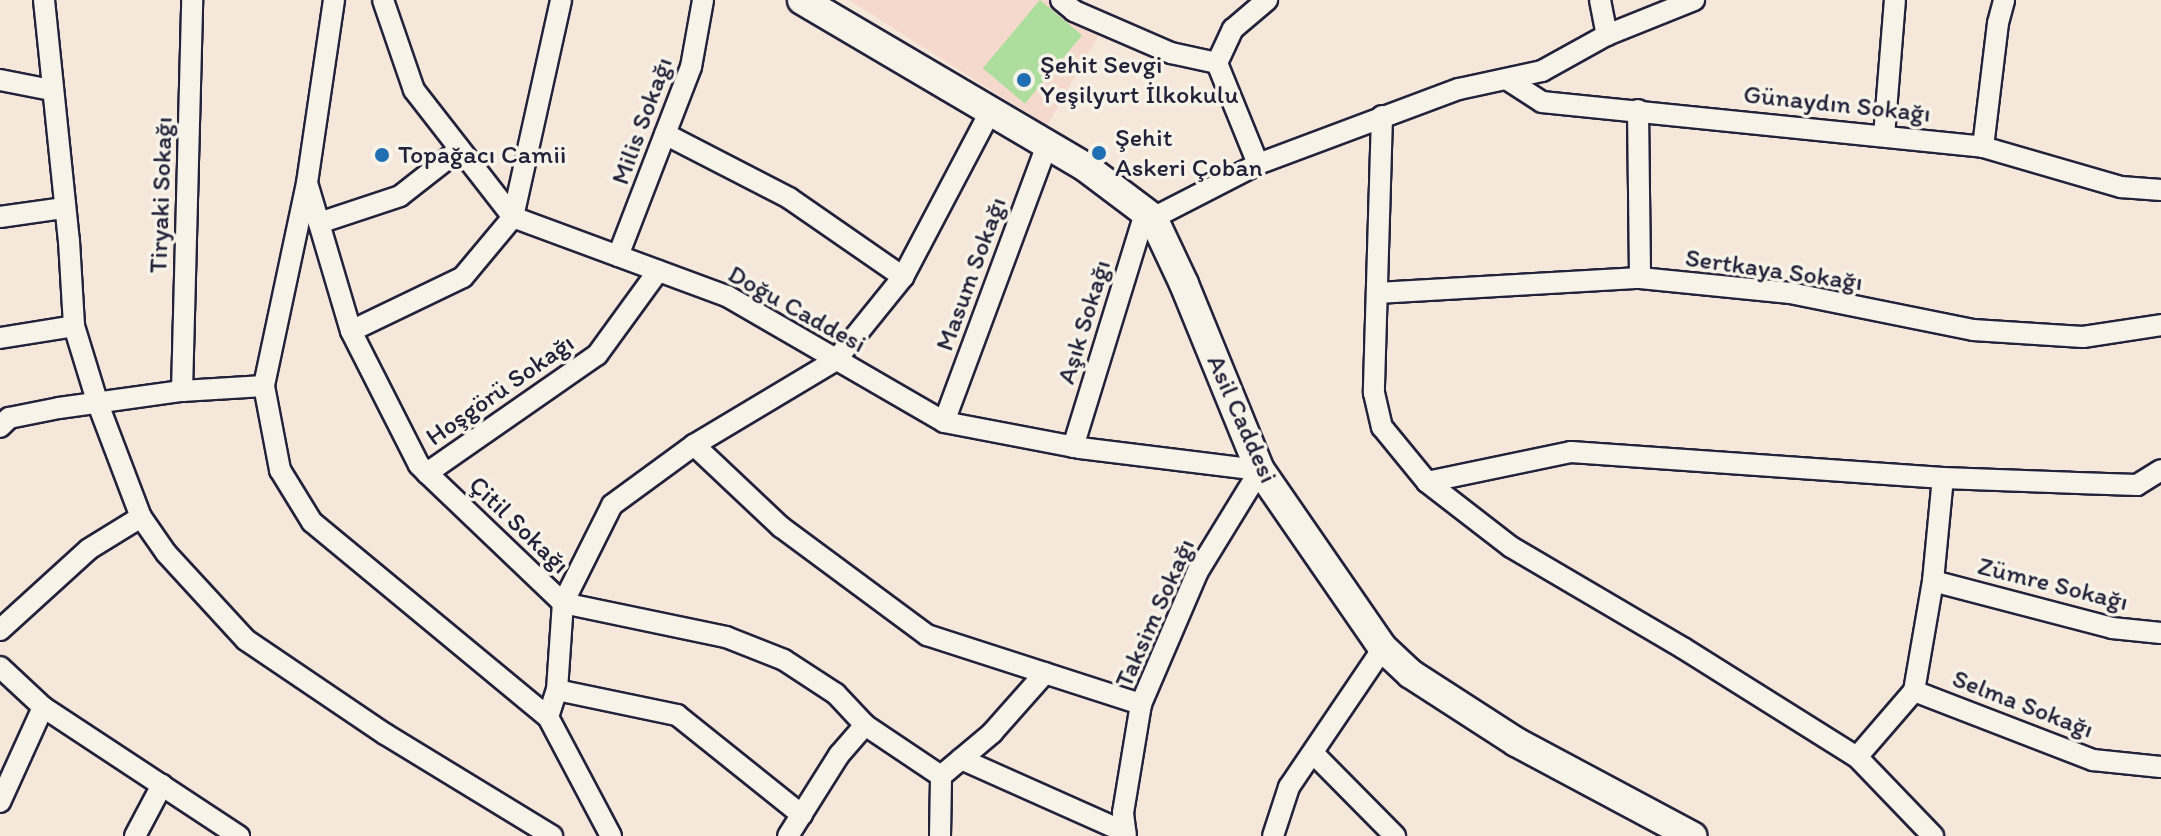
<!DOCTYPE html>
<meta charset="utf-8">
<style>
body{margin:0}
#map{position:relative;width:2161px;height:836px;overflow:hidden;background:#f6e7db;font-family:Itim,sans-serif}
div>[style]{position:absolute}
[style*='--x']{left:calc(var(--x)*1px);top:calc(var(--y)*1px);width:calc(var(--w)*1px);rotate:calc(var(--a)*1deg)}
.built>*{inset:0;background:#f5d9cc}
.green>*{inset:0;background:#adde9e;transform-origin:0 0}
.roads{filter:drop-shadow(2px 0 #22223b) drop-shadow(-2px 0 #22223b) drop-shadow(0 2px #22223b) drop-shadow(0 -2px #22223b)}
.street>*{height:20px;margin:-10px;padding:0 10px;transform-origin:10px;border-radius:10px;background:#f7f3e8}
.secondary>*{height:28px;margin:-14px;padding:0 14px;transform-origin:14px;border-radius:14px;background:#f7f3e8}
.dots>*{width:22px;height:22px;translate:-50% -50%;box-sizing:border-box;border:4px solid #f7f3e8;border-radius:50%}
span{translate:-50% -50%;white-space:nowrap;text-align:center;line-height:1.15;-webkit-text-stroke:7px #f7f3e8;paint-order:stroke}
.poi-label{font-size:26px;color:#22223b}
.left{translate:0 -50%;text-align:left}
.street-label{font-size:26px;color:#22223b}
</style>
<div id="map">
<div class="built">
<div style="clip-path:polygon(849px 0,1051px 0,1099px 34px,1047px 126px)"></div>
</div>
<div class="green">
<div style="left:1040px;top:0;width:55px;height:89px;rotate:40deg"></div>
</div>
<div class="roads">
<div class="street">
<div style="--x:44;--y:0;--w:242;--a:84.1"></div>
<div style="--x:69;--y:241;--w:85;--a:86.6"></div>
<div style="--x:74;--y:326;--w:82;--a:72.9"></div>
<div style="--x:98;--y:404;--w:121;--a:69.2"></div>
<div style="--x:141;--y:517;--w:44;--a:55.2"></div>
<div style="--x:166;--y:553;--w:118;--a:47.4"></div>
<div style="--x:246;--y:640;--w:168;--a:34.1"></div>
<div style="--x:385;--y:734;--w:196;--a:31.4"></div>
<div style="--x:334;--y:0;--w:185;--a:98.4"></div>
<div style="--x:307;--y:183;--w:208;--a:102"></div>
<div style="--x:264;--y:386;--w:86;--a:79.2"></div>
<div style="--x:280;--y:470;--w:61;--a:58.4"></div>
<div style="--x:312;--y:522;--w:306;--a:39.6"></div>
<div style="--x:383;--y:0;--w:95;--a:71"></div>
<div style="--x:414;--y:90;--w:161;--a:52.1"></div>
<div style="--x:513;--y:217;--w:228;--a:20.3"></div>
<div style="--x:727;--y:296;--w:251;--a:30.1"></div>
<div style="--x:944;--y:422;--w:138;--a:10.8"></div>
<div style="--x:1080;--y:448;--w:181;--a:7"></div>
<div style="--x:1260;--y:470;--w:119;--a:121.5"></div>
<div style="--x:1198;--y:571;--w:145;--a:113.2"></div>
<div style="--x:1141;--y:704;--w:110;--a:99.4"></div>
<div style="--x:1123;--y:813;--w:23;--a:83"></div>
<div style="--x:1061;--y:0;--w:17;--a:40"></div>
<div style="--x:1074;--y:11;--w:106;--a:23.4"></div>
<div style="--x:1171;--y:53;--w:47;--a:12.3"></div>
<div style="--x:1600;--y:0;--w:36;--a:79"></div>
<div style="--x:0;--y:80;--w:52;--a:11.1"></div>
<div style="--x:1508;--y:80;--w:40;--a:32.9"></div>
<div style="--x:1542;--y:102;--w:443;--a:5.8"></div>
<div style="--x:1983;--y:147;--w:144;--a:16.2"></div>
<div style="--x:2121;--y:187;--w:40;--a:4.3"></div>
<div style="--x:1638;--y:110;--w:168;--a:89.3"></div>
<div style="--x:1382;--y:116;--w:277;--a:91.7"></div>
<div style="--x:1374;--y:393;--w:35;--a:77"></div>
<div style="--x:1382;--y:427;--w:71;--a:50.7"></div>
<div style="--x:1427;--y:482;--w:106;--a:37.7"></div>
<div style="--x:1511;--y:547;--w:199;--a:30.4"></div>
<div style="--x:1683;--y:648;--w:205;--a:32.1"></div>
<div style="--x:1857;--y:757;--w:87;--a:-49.2"></div>
<div style="--x:1914;--y:691;--w:112;--a:-80.2"></div>
<div style="--x:1933;--y:581;--w:103;--a:-84.5"></div>
<div style="--x:665;--y:134;--w:140;--a:27.3"></div>
<div style="--x:789;--y:198;--w:139;--a:34.7"></div>
<div style="--x:903;--y:277;--w:187;--a:-62.2"></div>
<div style="--x:1884;--y:136;--w:136;--a:-85.4"></div>
<div style="--x:1983;--y:147;--w:125;--a:-83.1"></div>
<div style="--x:1998;--y:23;--w:24;--a:-75"></div>
<div style="--x:1258;--y:164;--w:109;--a:-112.1"></div>
<div style="--x:1217;--y:63;--w:38;--a:-65"></div>
<div style="--x:1233;--y:29;--w:45;--a:-40.5"></div>
<div style="--x:308;--y:186;--w:151;--a:73.5"></div>
<div style="--x:351;--y:331;--w:150;--a:63.1"></div>
<div style="--x:419;--y:465;--w:11;--a:45"></div>
<div style="--x:427;--y:473;--w:188;--a:43.7"></div>
<div style="--x:563;--y:603;--w:167;--a:11.8"></div>
<div style="--x:726;--y:637;--w:62;--a:21.6"></div>
<div style="--x:784;--y:660;--w:62;--a:33.2"></div>
<div style="--x:836;--y:694;--w:42;--a:46.9"></div>
<div style="--x:0;--y:217;--w:65;--a:-8"></div>
<div style="--x:1153;--y:218;--w:118;--a:-27.2"></div>
<div style="--x:1258;--y:164;--w:215;--a:-20.5"></div>
<div style="--x:1459;--y:89;--w:85;--a:-12.2"></div>
<div style="--x:1542;--y:71;--w:74;--a:-29"></div>
<div style="--x:1607;--y:35;--w:94;--a:-21.9"></div>
<div style="--x:319;--y:223;--w:85;--a:-18.4"></div>
<div style="--x:400;--y:196;--w:76;--a:-38.1"></div>
<div style="--x:618;--y:256;--w:203;--a:-68.9"></div>
<div style="--x:691;--y:67;--w:68;--a:-79.8"></div>
<div style="--x:1377;--y:293;--w:263;--a:-3.3"></div>
<div style="--x:1640;--y:278;--w:151;--a:5.7"></div>
<div style="--x:1790;--y:293;--w:187;--a:11.4"></div>
<div style="--x:1973;--y:330;--w:110;--a:3.6"></div>
<div style="--x:2083;--y:337;--w:79;--a:-8.7"></div>
<div style="--x:351;--y:331;--w:124;--a:-25.7"></div>
<div style="--x:463;--y:277;--w:78;--a:-50.2"></div>
<div style="--x:513;--y:217;--w:222;--a:-77.5"></div>
<div style="--x:0;--y:338;--w:75;--a:-9.2"></div>
<div style="--x:182;--y:391;--w:391;--a:-88.5"></div>
<div style="--x:944;--y:422;--w:296;--a:-69.6"></div>
<div style="--x:0;--y:427;--w:13;--a:-45"></div>
<div style="--x:9;--y:418;--w:51;--a:-11.3"></div>
<div style="--x:59;--y:408;--w:124;--a:-7.9"></div>
<div style="--x:182;--y:391;--w:82;--a:-3.5"></div>
<div style="--x:694;--y:445;--w:120;--a:43.3"></div>
<div style="--x:781;--y:527;--w:182;--a:36.5"></div>
<div style="--x:927;--y:635;--w:225;--a:17.9"></div>
<div style="--x:1073;--y:447;--w:245;--a:-72.9"></div>
<div style="--x:427;--y:473;--w:207;--a:-34.8"></div>
<div style="--x:597;--y:355;--w:104;--a:-54"></div>
<div style="--x:1427;--y:482;--w:147;--a:-11.8"></div>
<div style="--x:1571;--y:452;--w:373;--a:4"></div>
<div style="--x:1943;--y:478;--w:194;--a:2.1"></div>
<div style="--x:2137;--y:485;--w:28;--a:-32"></div>
<div style="--x:1933;--y:581;--w:185;--a:14.7"></div>
<div style="--x:2112;--y:628;--w:49;--a:5.8"></div>
<div style="--x:0;--y:630;--w:120;--a:-42.3"></div>
<div style="--x:89;--y:549;--w:61;--a:-31.6"></div>
<div style="--x:0;--y:667;--w:59;--a:42.9"></div>
<div style="--x:43;--y:707;--w:235;--a:33.4"></div>
<div style="--x:557;--y:690;--w:123;--a:11.8"></div>
<div style="--x:677;--y:715;--w:160;--a:38.7"></div>
<div style="--x:1914;--y:691;--w:192;--a:21.1"></div>
<div style="--x:2093;--y:760;--w:68;--a:5.9"></div>
<div style="--x:1313;--y:753;--w:117;--a:45.3"></div>
<div style="--x:1857;--y:757;--w:110;--a:46.1"></div>
<div style="--x:961;--y:759;--w:180;--a:24"></div>
<div style="--x:0;--y:802;--w:104;--a:-65.6"></div>
<div style="--x:135;--y:836;--w:58;--a:-62.1"></div>
<div style="--x:611;--y:836;--w:135;--a:-117.9"></div>
<div style="--x:548;--y:717;--w:28;--a:-72"></div>
<div style="--x:557;--y:690;--w:87;--a:-86.1"></div>
<div style="--x:563;--y:603;--w:110;--a:-63.4"></div>
<div style="--x:612;--y:505;--w:102;--a:-36.2"></div>
<div style="--x:694;--y:445;--w:165;--a:-30.9"></div>
<div style="--x:836;--y:360;--w:107;--a:-51.1"></div>
<div style="--x:788;--y:836;--w:96;--a:-57.8"></div>
<div style="--x:839;--y:755;--w:40;--a:-49"></div>
<div style="--x:865;--y:725;--w:92;--a:33.9"></div>
<div style="--x:940;--y:836;--w:60;--a:-89"></div>
<div style="--x:941;--y:776;--w:67;--a:-40.1"></div>
<div style="--x:992;--y:733;--w:80;--a:-48.5"></div>
<div style="--x:1273;--y:836;--w:52;--a:-71.9"></div>
<div style="--x:1289;--y:787;--w:168;--a:-55.9"></div>
</div>
<div class="secondary">
<div style="--x:802;--y:0;--w:327;--a:30.5"></div>
<div style="--x:1084;--y:166;--w:86;--a:37"></div>
<div style="--x:1153;--y:218;--w:73;--a:64.8"></div>
<div style="--x:1184;--y:284;--w:201;--a:67.8"></div>
<div style="--x:1260;--y:470;--w:216;--a:55.4"></div>
<div style="--x:1383;--y:648;--w:38;--a:43"></div>
<div style="--x:1411;--y:674;--w:125;--a:32.9"></div>
<div style="--x:1516;--y:742;--w:200;--a:28.1"></div>
</div>
</div>
<div class="dots">
<div style="left:1024px;top:80px;background:#1f6fb2"></div>
<div style="left:1099px;top:153px;background:#1f6fb2"></div>
<div style="left:382px;top:155px;background:#1f6fb2"></div>
</div>
<div class="poi-label">
<span class="left" style="left:1040px;top:80px">Şehit Sevgi<br>Yeşilyurt İlkokulu</span>
<span class="left" style="left:1115px;top:153px">Şehit<br>Askeri Çoban</span>
<span class="left" style="left:398px;top:155px">Topağacı Camii</span>
</div>
<div class="street-label">
<span style="left:1837px;top:104px;rotate:6deg">Günaydın Sokağı</span>
<span style="left:642px;top:121px;rotate:-70deg">Milis Sokağı</span>
<span style="left:161px;top:195px;rotate:-88deg">Tiryaki Sokağı</span>
<span style="left:1774px;top:270px;rotate:8deg">Sertkaya Sokağı</span>
<span style="left:971px;top:274px;rotate:-70deg">Masum Sokağı</span>
<span style="left:797px;top:309px;rotate:29deg">Doğu Caddesi</span>
<span style="left:1084px;top:322px;rotate:-73deg">Aşık Sokağı</span>
<span style="left:500px;top:390px;rotate:-35deg">Hoşgörü Sokağı</span>
<span style="left:1242px;top:419px;rotate:66deg">Asil Caddesi</span>
<span style="left:519px;top:525px;rotate:44deg">Çitil Sokağı</span>
<span style="left:2053px;top:584px;rotate:14deg">Zümre Sokağı</span>
<span style="left:1155px;top:613px;rotate:-66deg">Taksim Sokağı</span>
<span style="left:2023px;top:704px;rotate:21deg">Selma Sokağı</span>
</div>
</div>
